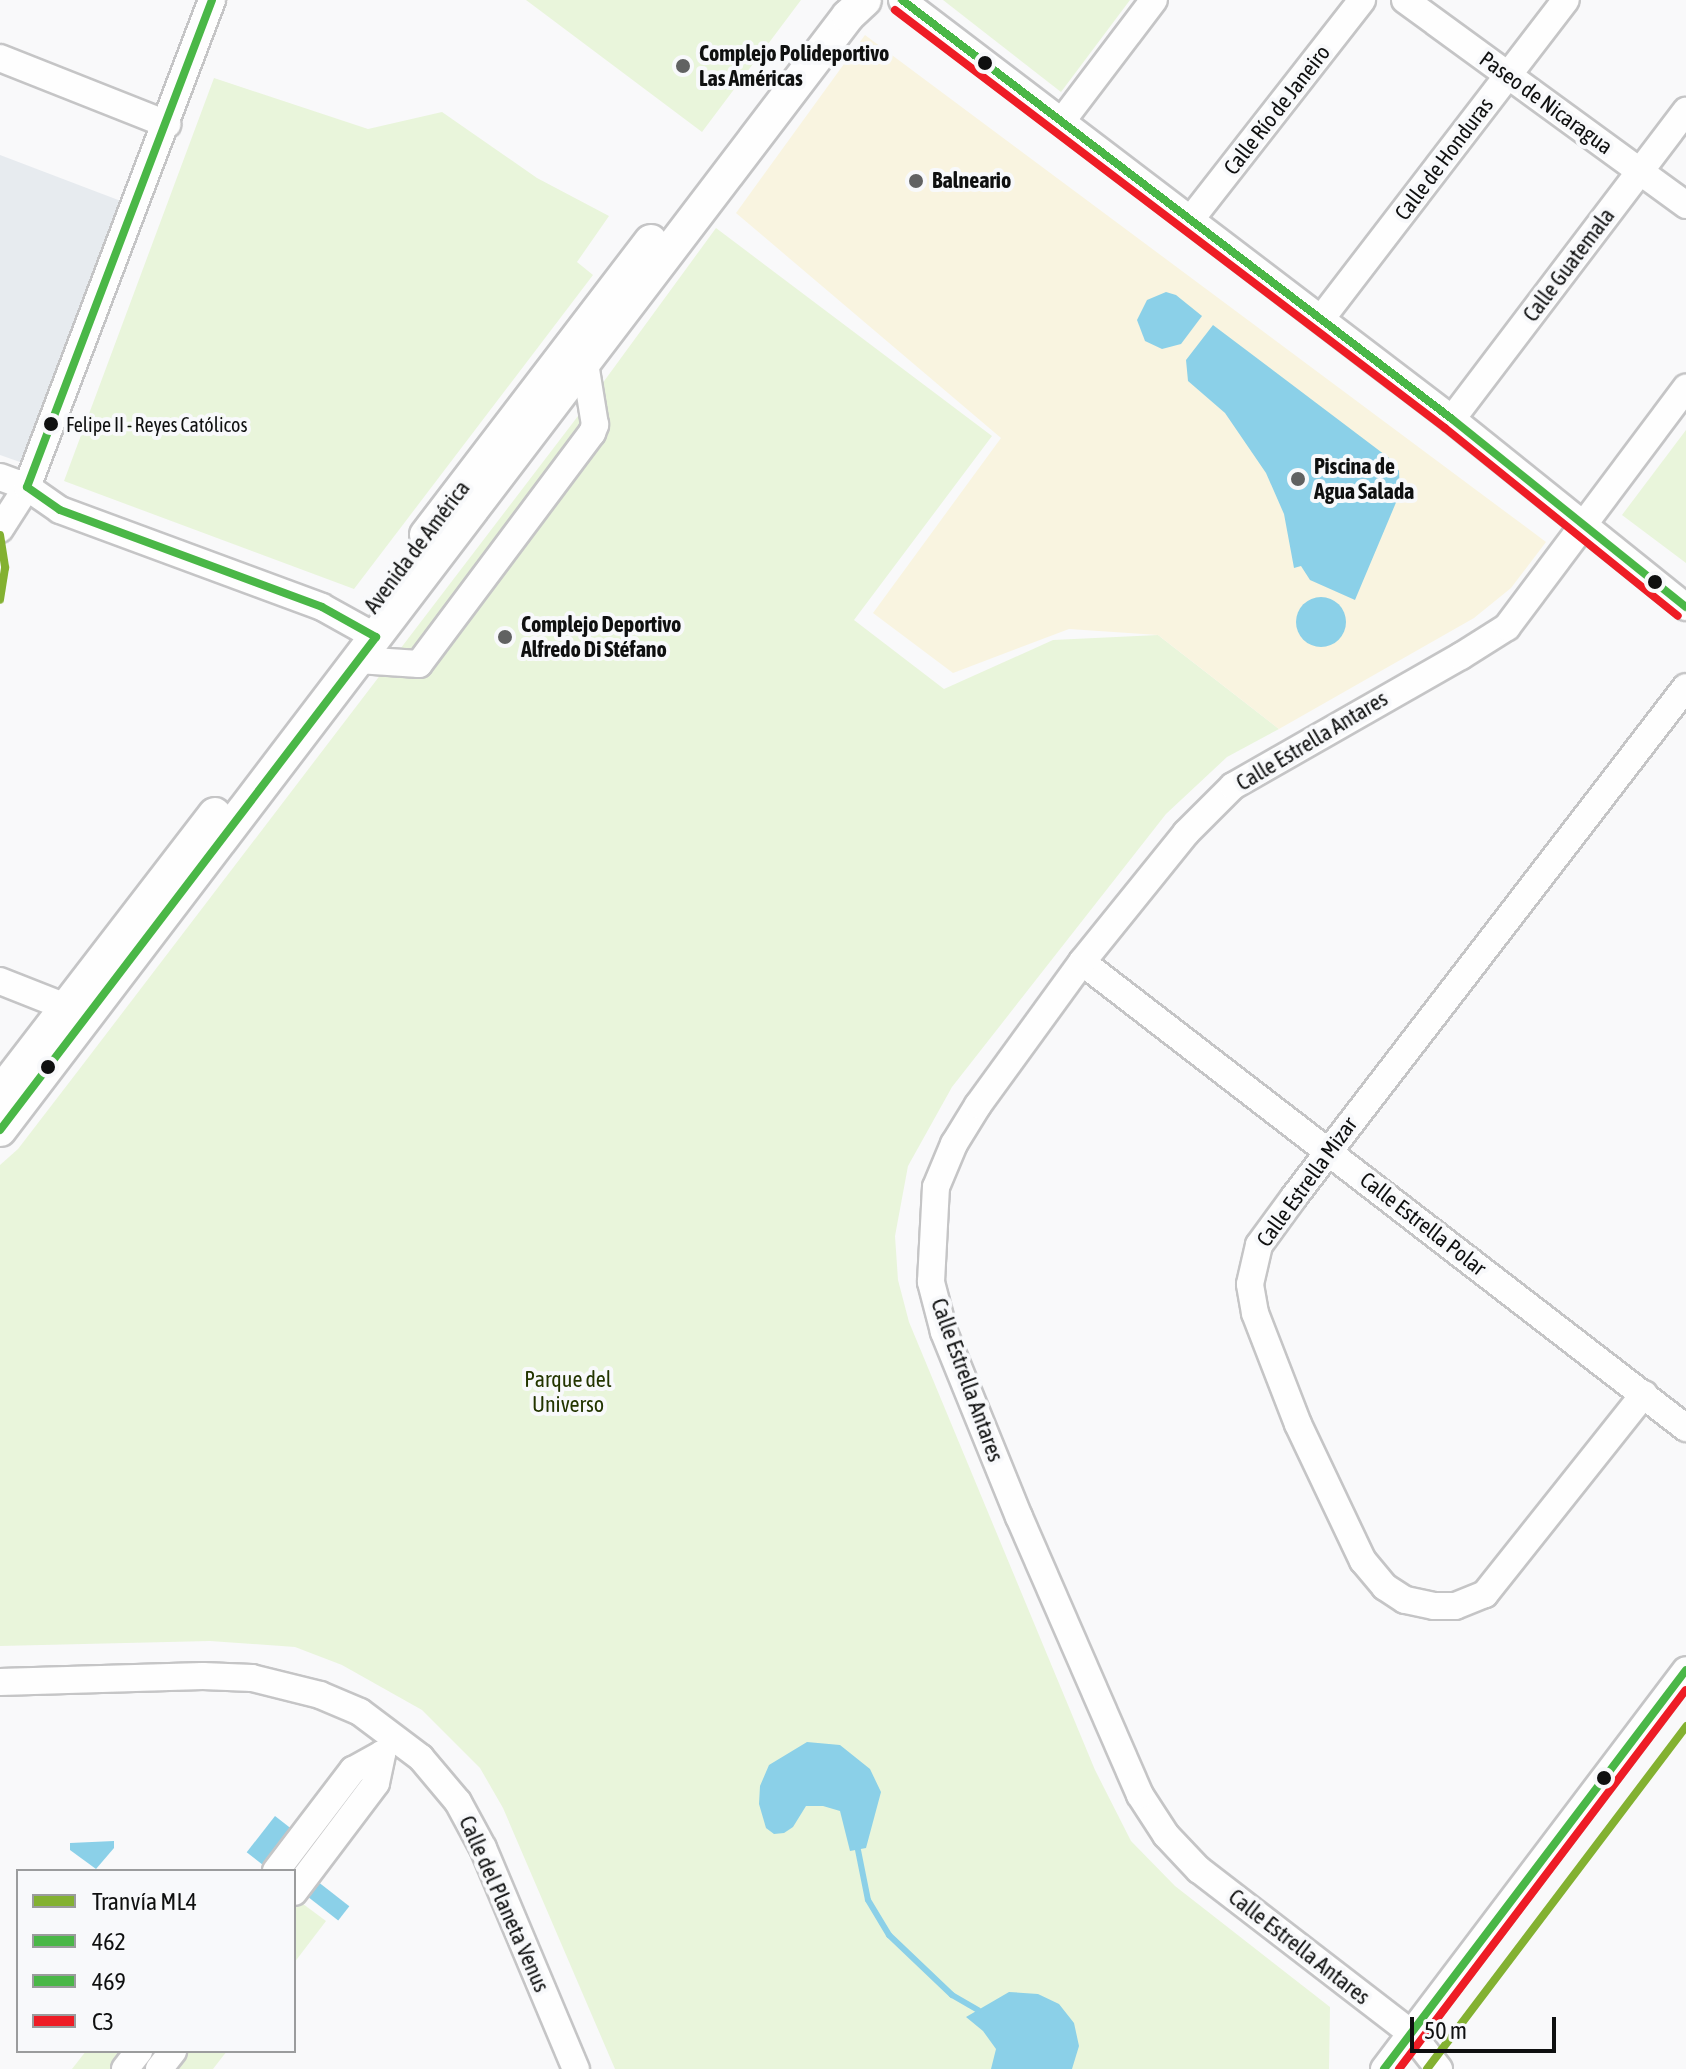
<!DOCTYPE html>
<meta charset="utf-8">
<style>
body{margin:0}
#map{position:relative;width:1686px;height:2069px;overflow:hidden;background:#f9f9fa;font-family:"Asap Condensed",sans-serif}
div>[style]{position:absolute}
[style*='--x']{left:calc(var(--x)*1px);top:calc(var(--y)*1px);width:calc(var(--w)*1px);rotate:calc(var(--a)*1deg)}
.built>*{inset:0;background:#e7ebef}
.green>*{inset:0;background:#e9f5db}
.sand>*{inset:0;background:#f9f4e0}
.water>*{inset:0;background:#8bd0e8;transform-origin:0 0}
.round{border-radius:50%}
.stream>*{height:6px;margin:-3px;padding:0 3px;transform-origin:3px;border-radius:3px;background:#8bd0e8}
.roads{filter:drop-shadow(2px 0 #c5c5c6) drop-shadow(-2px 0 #c5c5c6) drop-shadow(0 2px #c5c5c6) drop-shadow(0 -2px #c5c5c6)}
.minor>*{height:26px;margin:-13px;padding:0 13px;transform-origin:13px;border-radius:13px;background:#fefefe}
.major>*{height:32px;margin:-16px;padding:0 16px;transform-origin:16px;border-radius:16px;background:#fefefe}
.bus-1>*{height:8px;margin:-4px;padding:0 4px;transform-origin:4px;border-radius:4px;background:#4ab747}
.bus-2>*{height:8px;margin:-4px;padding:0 4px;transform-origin:4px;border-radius:4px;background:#4ab747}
.bus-3>*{height:8px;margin:-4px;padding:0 4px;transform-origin:4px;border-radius:4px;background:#ee1c25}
.tram-1>*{height:8px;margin:-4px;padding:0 4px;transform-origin:4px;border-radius:4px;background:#83b131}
.dots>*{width:22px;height:22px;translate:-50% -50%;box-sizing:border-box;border:4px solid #f8f9fb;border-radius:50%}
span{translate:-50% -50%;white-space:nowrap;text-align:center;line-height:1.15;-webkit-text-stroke:8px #f8f9fb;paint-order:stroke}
.bus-label{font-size:20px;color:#0f1010}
.left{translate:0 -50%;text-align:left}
.poi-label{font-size:22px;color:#0f1010;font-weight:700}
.street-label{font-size:22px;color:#0f1010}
.park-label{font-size:22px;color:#233500}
.legend{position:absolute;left:16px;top:1869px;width:280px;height:184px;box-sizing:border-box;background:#f8f9fb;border:2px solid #9b9c9d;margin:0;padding:10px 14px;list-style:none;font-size:24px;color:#0f1010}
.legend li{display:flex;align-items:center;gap:16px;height:40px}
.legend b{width:40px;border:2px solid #9b9c9d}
.scale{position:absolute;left:1410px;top:2017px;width:146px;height:36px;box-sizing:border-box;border:4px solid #0f1010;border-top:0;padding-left:10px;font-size:24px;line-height:28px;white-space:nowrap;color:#0f1010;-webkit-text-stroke:6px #f8f9fb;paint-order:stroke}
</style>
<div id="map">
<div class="built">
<div style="clip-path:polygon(0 155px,134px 206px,37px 468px,0 455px)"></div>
</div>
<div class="green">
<div style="clip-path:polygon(526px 0,801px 0,702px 132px)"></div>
<div style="clip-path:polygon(943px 0,1130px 0,1061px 92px)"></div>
<div style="clip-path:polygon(214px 78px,368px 129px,442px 112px,537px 178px,609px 216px,577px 262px,593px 275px,354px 589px,64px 481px)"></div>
<div style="clip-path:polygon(716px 228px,992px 436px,854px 620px,944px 689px,1053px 640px,1158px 635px,1279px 729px,1227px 757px,1166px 814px,952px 1087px,908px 1166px,895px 1236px,898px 1280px,909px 1322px,1095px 1770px,1131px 1841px,1175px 1886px,1330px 2007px,1329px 2069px,615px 2069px,503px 1808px,480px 1768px,422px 1710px,342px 1665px,295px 1647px,210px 1641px,0 1646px,0 1165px,18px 1149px,81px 1067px,591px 399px)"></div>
<div style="clip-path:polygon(1686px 430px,1686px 563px,1622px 515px)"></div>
<div style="clip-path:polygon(295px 1898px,326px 1921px,294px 1963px,294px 1899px)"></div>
<div style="clip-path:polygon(86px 2051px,132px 2051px,119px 2069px,72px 2069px)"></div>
<div style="clip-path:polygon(178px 2051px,227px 2051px,213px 2069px,164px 2069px)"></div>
</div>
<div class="sand">
<div style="clip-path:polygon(865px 35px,1546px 542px,1511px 588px,1474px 618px,1279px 729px,1158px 635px,1069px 629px,953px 673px,873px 613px,1001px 438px,736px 213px)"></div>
</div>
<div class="water">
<div style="clip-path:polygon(1166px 292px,1176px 295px,1202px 316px,1181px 344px,1162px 349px,1145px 341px,1137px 320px,1147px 300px)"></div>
<div style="clip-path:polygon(1213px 325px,1393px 461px,1399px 471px,1400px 493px,1355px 600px,1310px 580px,1301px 566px,1294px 568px,1284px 514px,1266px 473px,1225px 413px,1188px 381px,1186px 360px)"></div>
<div class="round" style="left:1296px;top:597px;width:50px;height:50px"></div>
<div style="clip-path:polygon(807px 1742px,840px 1745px,870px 1769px,881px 1792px,866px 1848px,850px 1851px,840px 1811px,823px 1806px,806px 1806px,793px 1827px,784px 1833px,774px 1834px,766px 1828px,759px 1804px,760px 1786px,769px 1765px)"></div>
<div style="left:275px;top:1816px;width:24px;height:46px;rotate:38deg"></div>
<div style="clip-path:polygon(114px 1841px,114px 1848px,96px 1869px,70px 1850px,70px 1843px)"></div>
<div style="left:317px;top:1881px;width:41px;height:18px;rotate:38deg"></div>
<div style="clip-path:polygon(1009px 1992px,1038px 1994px,1059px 2004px,1074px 2023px,1079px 2046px,1072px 2069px,991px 2069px,996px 2049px,983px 2031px,966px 2017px)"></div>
</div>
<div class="stream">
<div style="--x:858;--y:1850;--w:51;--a:78.7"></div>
<div style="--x:868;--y:1900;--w:41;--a:59"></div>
<div style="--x:889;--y:1935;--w:87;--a:43.6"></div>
<div style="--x:952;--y:1995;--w:30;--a:30"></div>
</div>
<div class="roads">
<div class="minor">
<div style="--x:902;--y:0;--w:691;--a:37.3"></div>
<div style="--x:1452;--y:419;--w:300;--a:38.8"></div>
<div style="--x:1405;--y:0;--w:348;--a:36.1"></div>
<div style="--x:0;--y:58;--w:180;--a:21.6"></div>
<div style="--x:1062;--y:121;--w:152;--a:-52.8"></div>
<div style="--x:1191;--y:219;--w:278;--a:-52"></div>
<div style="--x:1321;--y:319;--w:402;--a:-52.5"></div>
<div style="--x:1452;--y:419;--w:387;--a:-52.8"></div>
<div style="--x:0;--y:477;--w:29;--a:20"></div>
<div style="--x:27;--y:487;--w:40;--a:34.9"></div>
<div style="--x:60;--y:510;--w:279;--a:20.3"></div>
<div style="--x:322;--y:607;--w:62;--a:29.1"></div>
<div style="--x:0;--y:529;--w:50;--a:-57.3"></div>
<div style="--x:27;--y:487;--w:521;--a:-69.2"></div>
<div style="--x:358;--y:660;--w:61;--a:3.8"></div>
<div style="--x:419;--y:664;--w:289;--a:-53.2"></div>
<div style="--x:592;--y:433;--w:9;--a:-69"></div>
<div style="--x:595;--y:425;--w:63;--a:-99.2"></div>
<div style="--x:1082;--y:962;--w:763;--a:37.65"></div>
<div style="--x:0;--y:981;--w:71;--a:21.5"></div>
<div style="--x:1644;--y:1394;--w:256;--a:128.5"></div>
<div style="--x:1485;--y:1594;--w:32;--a:158"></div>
<div style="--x:1455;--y:1606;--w:21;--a:180"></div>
<div style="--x:1434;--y:1606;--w:30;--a:-168"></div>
<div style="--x:1405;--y:1600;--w:24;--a:-147"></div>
<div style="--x:1385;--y:1587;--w:34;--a:-130"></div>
<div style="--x:1363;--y:1561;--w:152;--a:-115.4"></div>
<div style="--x:1298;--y:1424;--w:119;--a:-111.2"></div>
<div style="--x:1255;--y:1313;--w:29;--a:-100"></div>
<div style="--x:1250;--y:1284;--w:40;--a:-77"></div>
<div style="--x:1259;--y:1245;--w:59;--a:-53.9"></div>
<div style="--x:1294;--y:1197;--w:643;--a:-52.45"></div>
<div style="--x:0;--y:1682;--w:203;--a:-1.7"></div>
<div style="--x:203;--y:1676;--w:49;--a:2.3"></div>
<div style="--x:252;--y:1678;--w:70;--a:14"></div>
<div style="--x:320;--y:1695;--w:43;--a:23"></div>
<div style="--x:360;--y:1712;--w:76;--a:37"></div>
<div style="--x:421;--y:1758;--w:57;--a:49.9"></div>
<div style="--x:458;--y:1802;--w:52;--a:61.5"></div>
<div style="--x:483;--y:1848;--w:240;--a:67.2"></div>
<div style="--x:276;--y:1871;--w:127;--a:-52.7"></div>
<div style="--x:353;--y:1770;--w:33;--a:-29"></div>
<div style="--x:294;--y:1892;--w:136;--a:-53"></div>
<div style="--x:376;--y:1783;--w:30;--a:-78"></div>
<div style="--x:125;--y:2069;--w:23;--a:-52"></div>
<div style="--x:159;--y:2069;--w:23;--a:-52"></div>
<div style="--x:1384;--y:2069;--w:500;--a:-52.88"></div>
<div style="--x:1439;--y:2069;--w:46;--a:-127.9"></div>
<div style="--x:1411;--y:2033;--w:267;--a:-142.4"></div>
<div style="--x:1199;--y:1870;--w:48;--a:-133.3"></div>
<div style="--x:1166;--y:1835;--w:48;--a:-123"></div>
<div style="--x:1140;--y:1795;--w:303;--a:-113.5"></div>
<div style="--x:1019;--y:1517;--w:200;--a:-112.1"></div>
<div style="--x:944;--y:1332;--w:52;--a:-104.6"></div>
<div style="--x:931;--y:1282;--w:95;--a:-87"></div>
<div style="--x:936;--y:1187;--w:47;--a:-67.3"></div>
<div style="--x:954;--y:1144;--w:46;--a:-58.4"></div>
<div style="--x:978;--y:1105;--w:177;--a:-54"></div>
<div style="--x:1082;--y:962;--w:166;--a:-51.1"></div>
<div style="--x:1186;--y:833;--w:66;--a:-45"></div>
<div style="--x:1233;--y:786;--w:262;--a:-29.7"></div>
<div style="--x:1461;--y:656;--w:54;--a:-32.2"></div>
<div style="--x:1507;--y:627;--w:299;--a:-53.2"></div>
</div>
<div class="major">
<div style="--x:426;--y:535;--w:370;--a:-52.6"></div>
<div style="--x:0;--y:1093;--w:352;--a:-52.4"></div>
<div style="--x:0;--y:1130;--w:1400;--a:-52.72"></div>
<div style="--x:848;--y:16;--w:23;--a:-43"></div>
</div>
</div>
<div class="bus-1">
<div style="--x:27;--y:487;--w:521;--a:-69.2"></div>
<div style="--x:27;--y:487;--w:40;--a:34.9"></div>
<div style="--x:60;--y:510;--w:279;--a:20.3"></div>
<div style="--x:322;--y:607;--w:62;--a:29.1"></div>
<div style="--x:0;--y:1130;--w:620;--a:-52.67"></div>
</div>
<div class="bus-2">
<div style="--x:902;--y:0;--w:691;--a:37.3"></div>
<div style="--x:1452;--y:419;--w:300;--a:38.8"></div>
<div style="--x:1384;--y:2069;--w:500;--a:-52.88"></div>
</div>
<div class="bus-3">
<div style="--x:895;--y:10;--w:691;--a:37.23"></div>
<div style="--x:1445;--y:428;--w:299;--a:38.9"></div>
<div style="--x:1399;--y:2069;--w:475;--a:-52.9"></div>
</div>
<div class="tram-1">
<div style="--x:0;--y:535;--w:33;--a:81"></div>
<div style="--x:5;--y:568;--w:32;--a:99"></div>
<div style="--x:1427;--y:2069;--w:430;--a:-52.9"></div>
</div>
<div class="dots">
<div style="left:985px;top:63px;background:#0f1010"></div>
<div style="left:683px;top:66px;background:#616262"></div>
<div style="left:916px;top:181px;background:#616262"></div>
<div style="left:51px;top:424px;background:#0f1010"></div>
<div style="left:1298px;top:479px;background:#616262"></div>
<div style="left:1655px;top:582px;background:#0f1010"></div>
<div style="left:505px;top:637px;background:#616262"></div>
<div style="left:48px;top:1067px;background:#0f1010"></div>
<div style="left:1604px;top:1778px;background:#0f1010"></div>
</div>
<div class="bus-label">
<span class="left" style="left:66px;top:424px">Felipe II - Reyes Católicos</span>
</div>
<div class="poi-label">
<span class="left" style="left:699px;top:66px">Complejo Polideportivo<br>Las Américas</span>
<span class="left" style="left:932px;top:181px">Balneario</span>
<span class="left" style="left:1314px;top:479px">Piscina de<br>Agua Salada</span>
<span class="left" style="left:521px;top:637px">Complejo Deportivo<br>Alfredo Di Stéfano</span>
</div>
<div class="street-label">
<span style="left:1546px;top:103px;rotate:36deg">Paseo de Nicaragua</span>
<span style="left:1277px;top:110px;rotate:-52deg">Calle Río de Janeiro</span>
<span style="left:1444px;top:159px;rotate:-53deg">Calle de Honduras</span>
<span style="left:1569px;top:265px;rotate:-53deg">Calle Guatemala</span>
<span style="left:417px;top:547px;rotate:-53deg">Avenida de América</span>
<span style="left:1312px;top:741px;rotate:-31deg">Calle Estrella Antares</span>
<span style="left:1307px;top:1182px;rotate:-54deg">Calle Estrella Mizar</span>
<span style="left:1423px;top:1224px;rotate:38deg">Calle Estrella Polar</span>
<span style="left:967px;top:1380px;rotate:70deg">Calle Estrella Antares</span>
<span style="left:504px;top:1904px;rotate:66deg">Calle del Planeta Venus</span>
<span style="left:1299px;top:1947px;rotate:38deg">Calle Estrella Antares</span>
</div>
<div class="park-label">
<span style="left:568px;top:1392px">Parque del<br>Universo</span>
</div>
<ul class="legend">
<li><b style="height:10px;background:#83b131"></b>Tranvía ML4</li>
<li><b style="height:10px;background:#4ab747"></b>462</li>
<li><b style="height:10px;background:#4ab747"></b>469</li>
<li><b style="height:10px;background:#ee1c25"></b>C3</li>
</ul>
<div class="scale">50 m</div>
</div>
